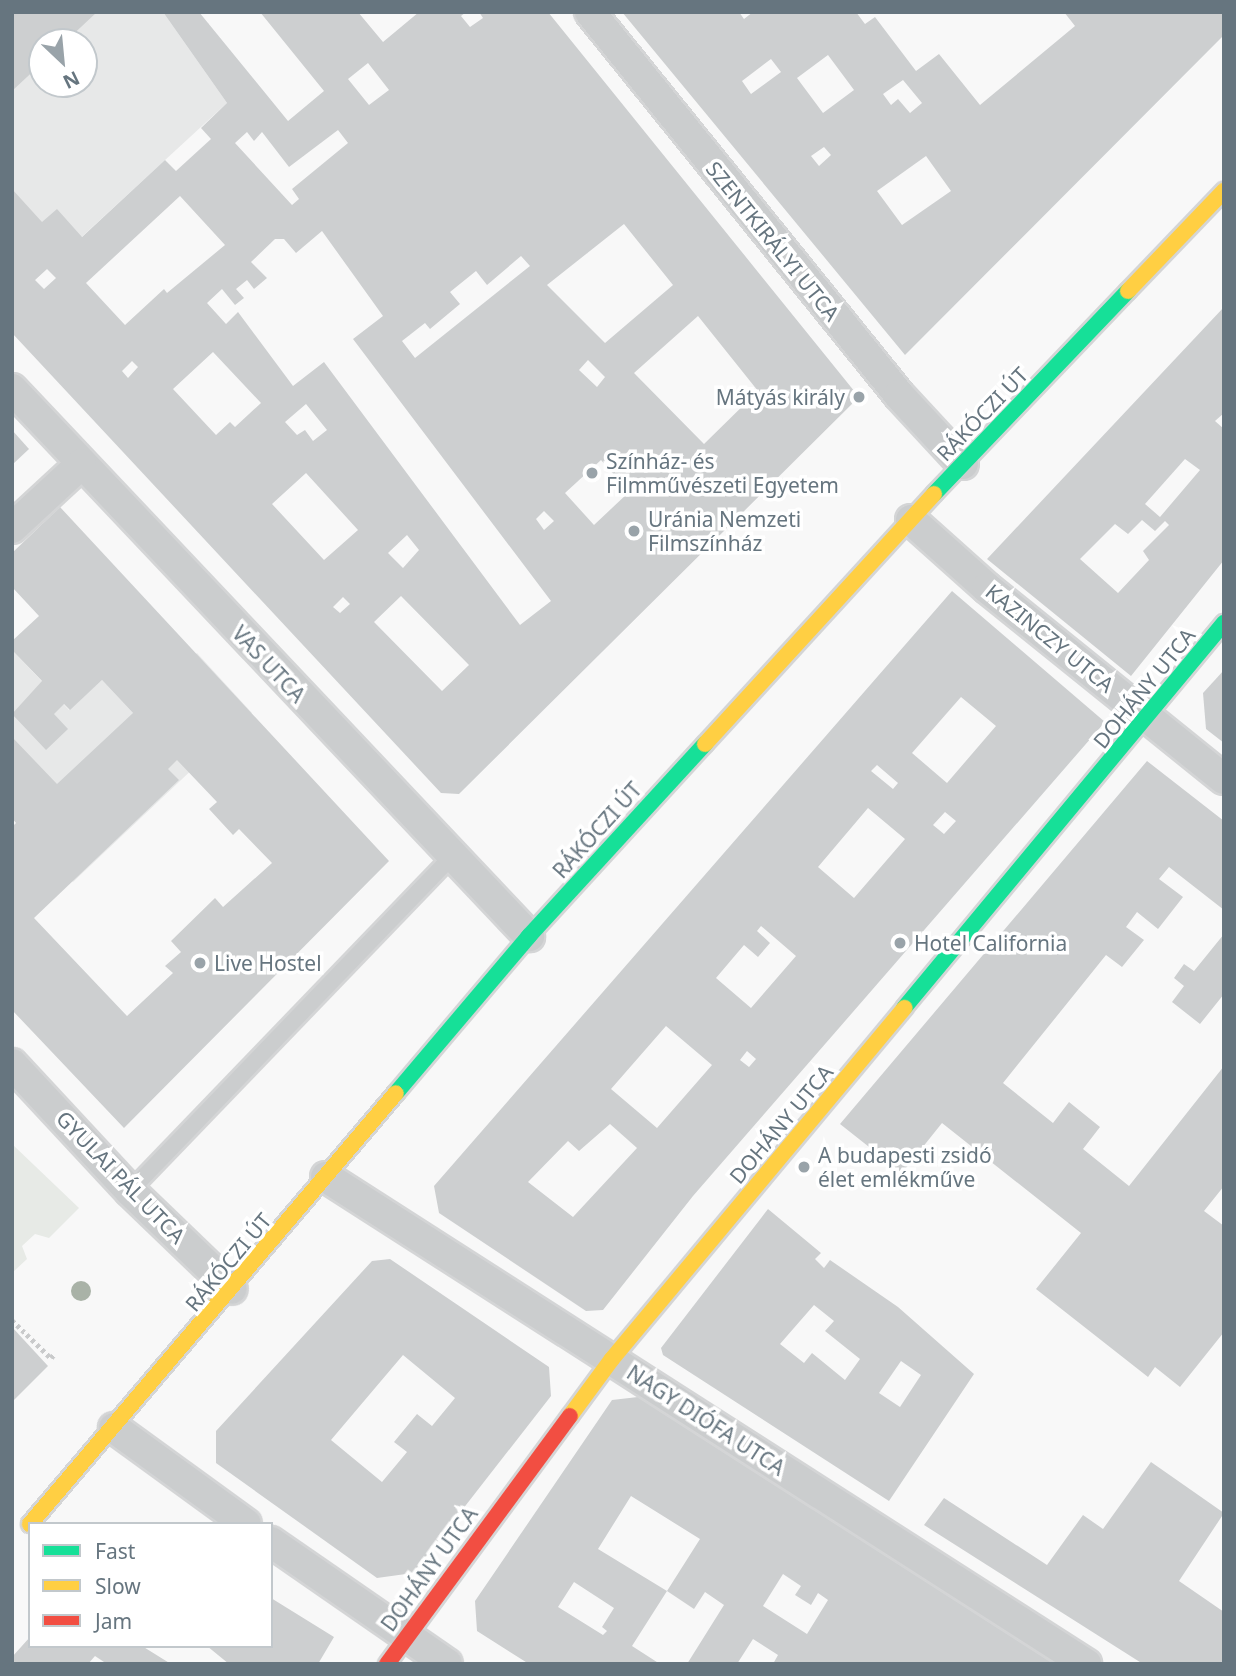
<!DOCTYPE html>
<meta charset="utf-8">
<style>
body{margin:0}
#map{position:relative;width:1236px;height:1676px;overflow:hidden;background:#f8f8f8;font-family:"Noto Sans",sans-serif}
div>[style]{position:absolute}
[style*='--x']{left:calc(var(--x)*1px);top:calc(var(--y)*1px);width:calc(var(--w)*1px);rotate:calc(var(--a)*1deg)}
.built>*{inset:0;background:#e7e8e8}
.green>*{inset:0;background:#e7eae6}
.building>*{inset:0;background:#cdcfd0}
.path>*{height:4.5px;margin-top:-2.25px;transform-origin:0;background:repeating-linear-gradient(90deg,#c9cacb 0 3.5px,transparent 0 7px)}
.roads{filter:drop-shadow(2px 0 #d4d5d6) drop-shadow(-2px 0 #d4d5d6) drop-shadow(0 2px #d4d5d6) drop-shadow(0 -2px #d4d5d6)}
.lane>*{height:16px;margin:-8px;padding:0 8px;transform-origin:8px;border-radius:8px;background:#cbcdce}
.street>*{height:30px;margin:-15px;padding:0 15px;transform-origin:15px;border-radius:15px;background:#cbcdce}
.fast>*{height:16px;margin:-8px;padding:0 8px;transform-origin:8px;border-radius:8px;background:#16e098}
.slow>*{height:16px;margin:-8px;padding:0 8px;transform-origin:8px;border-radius:8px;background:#ffcf43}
.jam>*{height:16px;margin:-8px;padding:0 8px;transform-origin:8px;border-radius:8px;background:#f24e42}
.trees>*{width:20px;height:20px;margin:-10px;border-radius:50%;background:#a9b2a7}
.dots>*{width:19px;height:19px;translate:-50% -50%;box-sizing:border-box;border:4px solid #fff;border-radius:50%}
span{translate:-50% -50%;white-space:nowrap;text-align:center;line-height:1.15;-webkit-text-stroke:7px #fff;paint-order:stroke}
.street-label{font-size:21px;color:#66757f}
.poi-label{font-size:21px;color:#66757f}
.right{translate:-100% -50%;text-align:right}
.left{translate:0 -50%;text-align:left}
.frame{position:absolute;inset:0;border:14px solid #66757f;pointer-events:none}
.legend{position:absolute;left:28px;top:1522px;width:245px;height:126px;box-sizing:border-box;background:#fff;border:2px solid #c2c8cc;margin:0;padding:9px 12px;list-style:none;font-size:21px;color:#66757f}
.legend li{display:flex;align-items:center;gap:14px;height:35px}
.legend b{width:35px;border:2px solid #c2c8cc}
.north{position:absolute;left:28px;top:28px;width:70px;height:70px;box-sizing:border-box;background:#fff;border:2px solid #c2c8cc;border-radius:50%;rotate:154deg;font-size:19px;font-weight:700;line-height:28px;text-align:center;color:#66757f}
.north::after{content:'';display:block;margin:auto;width:24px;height:32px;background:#99a3a9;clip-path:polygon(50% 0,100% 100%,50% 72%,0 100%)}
</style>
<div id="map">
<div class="built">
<div style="clip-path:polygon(evenodd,12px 12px,163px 12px,227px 103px,12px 301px,12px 12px,42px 42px,84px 42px,84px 84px,42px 84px,42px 42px)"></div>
<div style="clip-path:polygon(12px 650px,69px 710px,102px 680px,133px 713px,197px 653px,252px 713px,73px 882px,12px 818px)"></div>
</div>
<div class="green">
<div style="clip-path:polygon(12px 1144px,79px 1208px,49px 1238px,35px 1234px,22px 1246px,27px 1259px,12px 1273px)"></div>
</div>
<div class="building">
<div style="clip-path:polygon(12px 12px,97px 12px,65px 42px,42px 42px,42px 63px,12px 91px)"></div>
<div style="clip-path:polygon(evenodd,163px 12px,199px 12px,288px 121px,324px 91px,260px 12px,358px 12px,383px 42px,419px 12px,466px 12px,461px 16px,470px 27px,483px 18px,479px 12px,548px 12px,859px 397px,459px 794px,441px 793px,12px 333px,12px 189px,42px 222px,57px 209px,82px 237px,165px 160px,176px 171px,211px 139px,201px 128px,227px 103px,163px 12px,368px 63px,389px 90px,369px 105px,348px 79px,368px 63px,163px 12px,338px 130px,348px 143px,292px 189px,299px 199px,292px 205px,235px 143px,247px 132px,254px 141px,262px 132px,289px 167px,338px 130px,163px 12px,180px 196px,225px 245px,167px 293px,164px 289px,125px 325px,86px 283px,180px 196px,163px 12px,624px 224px,673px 285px,605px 343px,547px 285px,624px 224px,163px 12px,322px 231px,383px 316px,353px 339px,551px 601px,520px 625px,324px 362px,293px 386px,238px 312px,226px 324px,207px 303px,222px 289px,235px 305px,244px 298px,236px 289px,247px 280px,254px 289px,267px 278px,251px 262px,275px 239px,284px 239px,296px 253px,322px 231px,163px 12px,521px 256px,530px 266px,415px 358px,402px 341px,425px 323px,430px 329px,460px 304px,450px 292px,476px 271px,487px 285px,521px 256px,163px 12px,47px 269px,56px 278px,44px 289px,35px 280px,47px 269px,163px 12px,698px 316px,758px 391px,704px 444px,634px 373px,698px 316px,163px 12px,213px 352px,261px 403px,235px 427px,230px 422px,216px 435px,173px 389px,213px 352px,163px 12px,588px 360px,605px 377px,597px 387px,579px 370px,588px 360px,163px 12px,132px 361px,138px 367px,128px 378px,122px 371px,132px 361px,163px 12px,306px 404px,327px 430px,313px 441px,305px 430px,297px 435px,285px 422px,306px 404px,163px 12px,601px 460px,629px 492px,594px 525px,565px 493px,601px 460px,163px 12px,306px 473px,358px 530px,324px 560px,272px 504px,306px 473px,163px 12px,544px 511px,554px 521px,544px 530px,536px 519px,544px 511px,163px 12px,407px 535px,419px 550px,403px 568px,388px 553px,407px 535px,163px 12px,401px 596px,469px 665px,442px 691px,374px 622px,401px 596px,163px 12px,343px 597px,350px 604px,340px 613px,333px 607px,343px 597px)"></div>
<div style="clip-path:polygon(evenodd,622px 12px,739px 12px,744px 19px,753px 12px,856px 12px,865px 24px,875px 17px,916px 71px,939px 54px,980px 105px,1075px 26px,1064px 12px,1224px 12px,1224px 35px,905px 355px,622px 12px,828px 55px,854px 90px,823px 113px,797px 78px,828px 55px,622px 12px,771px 59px,781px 72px,751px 94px,742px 81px,771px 59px,622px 12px,903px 80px,922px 103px,910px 113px,898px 99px,891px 105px,883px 94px,903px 80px,622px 12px,824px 147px,831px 155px,819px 166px,811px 156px,824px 147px,622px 12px,926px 156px,951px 191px,902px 225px,877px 191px,926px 156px)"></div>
<div style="clip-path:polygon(evenodd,1224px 307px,1224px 413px,1215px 421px,1224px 429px,1224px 560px,1131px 676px,987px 559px,1224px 307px,1185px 459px,1200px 470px,1160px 517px,1145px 504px,1185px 459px,1224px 307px,1142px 520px,1155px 531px,1165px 521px,1169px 525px,1143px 551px,1149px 560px,1118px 593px,1080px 559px,1115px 524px,1128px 534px,1142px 520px)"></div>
<div style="clip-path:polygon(12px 430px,29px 449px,12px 465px)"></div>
<div style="clip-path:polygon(evenodd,60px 507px,389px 861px,124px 1128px,12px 1010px,12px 827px,16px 823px,12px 818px,12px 737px,57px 784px,133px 713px,102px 680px,70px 710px,64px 704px,54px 714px,68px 729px,46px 750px,12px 714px,42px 681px,12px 650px,12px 641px,39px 616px,12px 587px,12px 553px,60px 507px,177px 760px,217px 802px,209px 809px,233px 835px,239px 829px,272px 863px,223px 907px,215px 898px,171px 941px,181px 952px,165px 966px,173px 973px,127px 1016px,34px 918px,179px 780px,168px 769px,177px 760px)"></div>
<div style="clip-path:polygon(evenodd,952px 591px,1105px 722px,693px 1196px,603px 1310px,586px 1311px,439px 1213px,434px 1186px,952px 591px,961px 697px,996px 726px,947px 783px,912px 753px,961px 697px,952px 591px,877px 765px,898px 783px,893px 789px,871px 771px,877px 765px,952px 591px,868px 808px,905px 839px,854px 898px,818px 867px,868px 808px,952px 591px,945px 812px,956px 821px,944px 834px,933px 825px,945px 812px,952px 591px,761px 926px,796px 956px,751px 1008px,716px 978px,744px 945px,758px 957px,770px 943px,757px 931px,761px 926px,952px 591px,666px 1026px,712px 1065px,657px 1128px,611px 1089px,666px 1026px,952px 591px,747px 1051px,756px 1059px,749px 1067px,740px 1060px,747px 1051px,952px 591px,610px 1124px,637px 1148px,573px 1217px,528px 1182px,568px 1141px,579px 1151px,610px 1124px)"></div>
<div style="clip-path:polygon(1224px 670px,1224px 743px,1206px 729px,1203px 693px)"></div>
<div style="clip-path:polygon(1147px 761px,1224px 821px,1224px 910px,1169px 867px,1159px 879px,1183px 897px,1158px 929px,1137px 912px,1126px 927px,1144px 940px,1122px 967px,1106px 955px,1003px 1083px,1053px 1123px,1069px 1102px,1100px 1127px,1083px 1149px,1129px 1186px,1224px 1066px,1224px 1186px,1204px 1211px,1224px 1226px,1224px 1332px,1180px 1387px,1155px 1367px,1148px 1377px,1036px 1289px,1081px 1233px,942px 1123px,902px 1173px,840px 1124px)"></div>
<div style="clip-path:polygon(1224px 934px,1224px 994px,1200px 1024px,1172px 1002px,1184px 986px,1174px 978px,1184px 964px,1194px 971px)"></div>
<div style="clip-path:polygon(evenodd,768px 1209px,821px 1253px,815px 1259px,824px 1268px,830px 1260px,898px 1307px,974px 1374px,889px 1501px,663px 1355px,661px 1348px,768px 1209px,814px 1305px,834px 1321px,825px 1331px,860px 1359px,845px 1380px,812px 1353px,804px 1363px,780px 1344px,814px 1305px,768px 1209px,901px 1361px,921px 1375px,900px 1407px,879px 1393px,901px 1361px)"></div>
<div style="clip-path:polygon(evenodd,390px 1259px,549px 1367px,551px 1396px,413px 1573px,377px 1578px,216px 1463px,216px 1431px,372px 1261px,390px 1259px,403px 1355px,455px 1398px,432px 1426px,417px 1414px,394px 1442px,407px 1452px,382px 1482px,331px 1440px,403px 1355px)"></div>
<div style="clip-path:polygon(12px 1327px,48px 1366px,12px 1402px)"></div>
<div style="clip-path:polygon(evenodd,638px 1397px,1066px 1664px,773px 1664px,778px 1655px,753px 1639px,737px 1664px,687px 1664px,724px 1605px,705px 1592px,694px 1609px,667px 1591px,700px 1539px,631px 1496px,598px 1549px,667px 1591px,632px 1646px,660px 1664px,529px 1664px,477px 1631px,475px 1601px,612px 1400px,638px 1397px,783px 1574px,801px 1586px,795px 1595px,811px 1605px,818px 1593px,828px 1600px,807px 1634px,763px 1606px,783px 1574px,638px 1397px,574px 1582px,614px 1608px,602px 1627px,607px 1631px,603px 1635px,558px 1607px,574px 1582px)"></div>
<div style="clip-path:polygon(1151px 1462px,1224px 1513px,1179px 1581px,1224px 1612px,1224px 1664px,1143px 1664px,924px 1525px,944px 1498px,1047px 1565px,1083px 1515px,1103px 1529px)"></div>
<div style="clip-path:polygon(271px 1598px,334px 1637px,318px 1664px,229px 1664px,207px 1646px,271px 1646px)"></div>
<div style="clip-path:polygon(30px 1637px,30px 1646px,142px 1646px,171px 1664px,107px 1664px,95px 1656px,88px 1664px,12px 1664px,12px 1657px)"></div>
</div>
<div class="path">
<div style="--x:12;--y:1320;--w:54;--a:44.3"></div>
<div style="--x:51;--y:1358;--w:6;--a:-51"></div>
</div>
<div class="roads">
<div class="lane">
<div style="--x:130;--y:1191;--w:463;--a:-46.1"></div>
</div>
<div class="street">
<div style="--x:590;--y:12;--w:492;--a:51.1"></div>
<div style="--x:899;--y:395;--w:94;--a:47.2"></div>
<div style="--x:12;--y:389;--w:753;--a:46.62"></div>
<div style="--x:911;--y:520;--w:102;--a:41.8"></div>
<div style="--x:987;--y:588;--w:304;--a:38.9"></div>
<div style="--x:12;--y:528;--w:94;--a:-42.8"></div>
<div style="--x:12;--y:1064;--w:173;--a:47.1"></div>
<div style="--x:130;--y:1191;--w:141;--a:43.9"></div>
<div style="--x:326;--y:1177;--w:903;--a:32.65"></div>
<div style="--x:114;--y:1428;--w:163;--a:36"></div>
<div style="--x:271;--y:1542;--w:214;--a:34.7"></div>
</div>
<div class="fast">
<div style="--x:934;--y:494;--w:281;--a:-46.3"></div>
<div style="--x:904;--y:1008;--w:501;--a:-50.27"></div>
<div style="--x:396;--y:1093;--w:206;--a:-49.7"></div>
<div style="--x:529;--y:936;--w:260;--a:-47.5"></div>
</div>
<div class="slow">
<div style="--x:1128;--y:291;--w:139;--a:-46.2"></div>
<div style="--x:705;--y:744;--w:339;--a:-47.5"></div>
<div style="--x:570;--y:1416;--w:71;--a:-53.6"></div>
<div style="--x:612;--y:1359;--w:457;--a:-50.2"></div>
<div style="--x:30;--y:1524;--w:565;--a:-49.66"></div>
</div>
<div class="jam">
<div style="--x:387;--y:1664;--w:308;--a:-53.6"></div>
</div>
</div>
<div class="trees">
<div style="left:81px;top:1291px"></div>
</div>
<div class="dots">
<div style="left:859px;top:397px;background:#99a3a9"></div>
<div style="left:592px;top:473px;background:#99a3a9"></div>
<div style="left:634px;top:531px;background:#99a3a9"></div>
<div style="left:900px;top:943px;background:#99a3a9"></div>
<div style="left:200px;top:963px;background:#99a3a9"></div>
<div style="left:804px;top:1167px;background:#99a3a9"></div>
</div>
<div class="street-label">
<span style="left:773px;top:241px;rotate:51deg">SZENTKIRÁLYI UTCA</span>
<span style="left:982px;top:414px;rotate:-46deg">RÁKÓCZI ÚT</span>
<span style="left:1050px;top:638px;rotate:39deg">KAZINCZY UTCA</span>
<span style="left:269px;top:664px;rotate:47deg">VAS UTCA</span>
<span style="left:1144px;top:688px;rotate:-51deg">DOHÁNY UTCA</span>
<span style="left:597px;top:830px;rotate:-48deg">RÁKÓCZI ÚT</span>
<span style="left:781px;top:1124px;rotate:-50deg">DOHÁNY UTCA</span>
<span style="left:121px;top:1177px;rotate:46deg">GYULAI PÁL UTCA</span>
<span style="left:228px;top:1262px;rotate:-50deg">RÁKÓCZI ÚT</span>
<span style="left:706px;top:1420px;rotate:33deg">NAGY DIÓFA UTCA</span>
<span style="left:429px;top:1569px;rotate:-54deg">DOHÁNY UTCA</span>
</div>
<div class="poi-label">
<span class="right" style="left:845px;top:397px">Mátyás király</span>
<span class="left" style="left:606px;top:473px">Színház- és<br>Filmművészeti Egyetem</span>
<span class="left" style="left:648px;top:531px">Uránia Nemzeti<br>Filmszínház</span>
<span class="left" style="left:914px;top:943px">Hotel California</span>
<span class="left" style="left:214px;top:963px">Live Hostel</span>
<span class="left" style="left:818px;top:1167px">A budapesti zsidó<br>élet emlékműve</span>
</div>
<div class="frame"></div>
<ul class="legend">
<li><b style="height:9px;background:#16e098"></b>Fast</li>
<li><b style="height:9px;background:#ffcf43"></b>Slow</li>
<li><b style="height:9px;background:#f24e42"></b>Jam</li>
</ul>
<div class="north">N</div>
</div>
